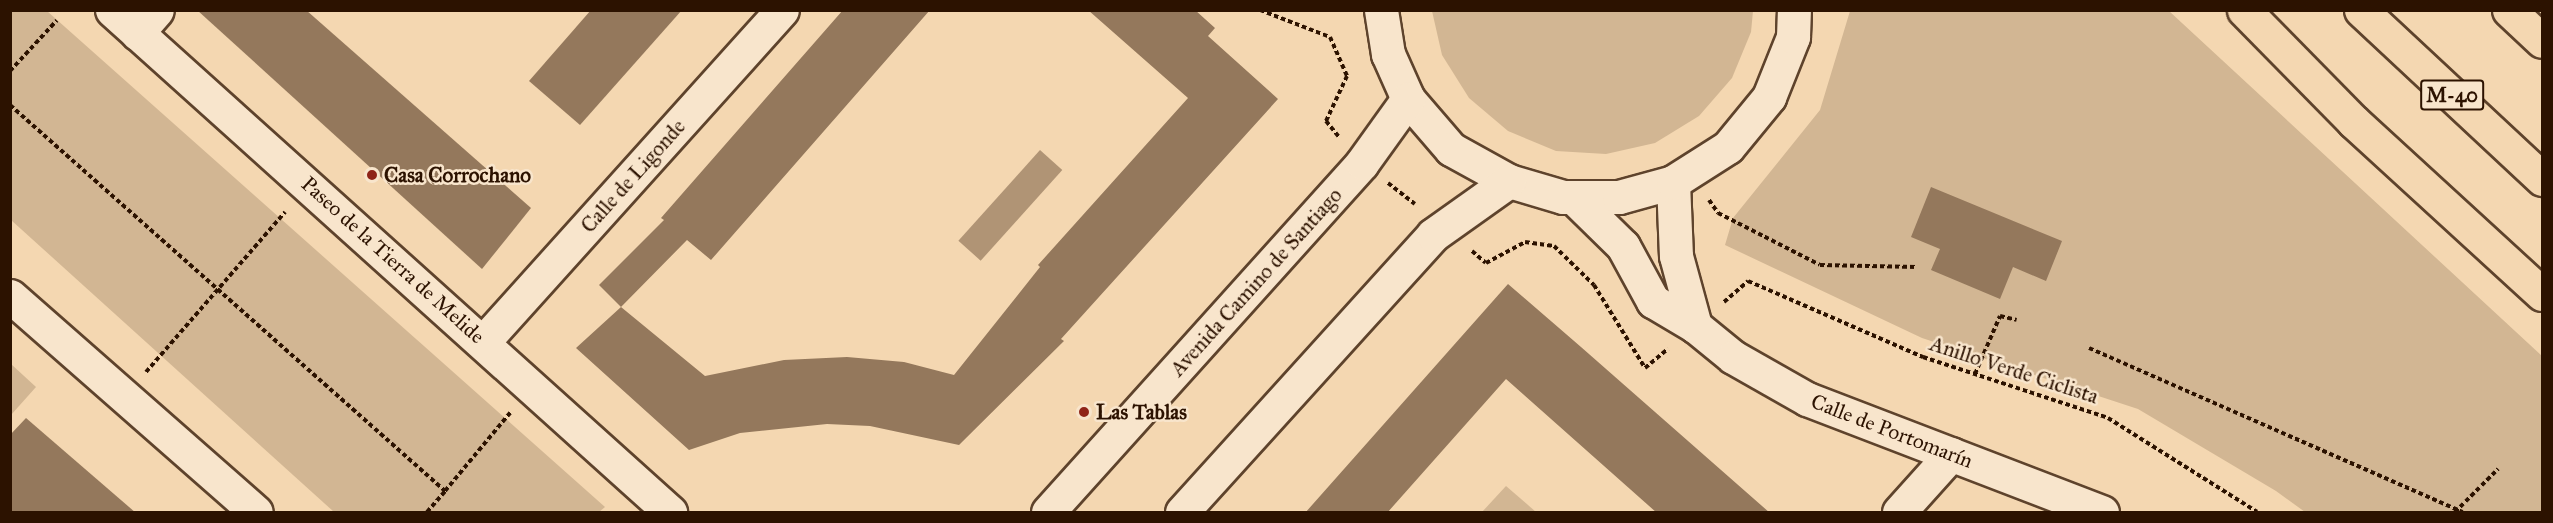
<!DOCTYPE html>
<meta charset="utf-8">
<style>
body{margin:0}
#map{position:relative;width:2553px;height:523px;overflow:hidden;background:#f4d7b1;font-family:"IM FELL Great Primer",serif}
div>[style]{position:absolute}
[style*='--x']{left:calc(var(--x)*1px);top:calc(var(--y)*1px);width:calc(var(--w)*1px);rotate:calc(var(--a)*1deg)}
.green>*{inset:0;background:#d2b693}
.water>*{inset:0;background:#b09475;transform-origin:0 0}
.building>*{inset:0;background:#94785c}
.path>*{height:4px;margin-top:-2px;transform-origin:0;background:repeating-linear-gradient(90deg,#2c1200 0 4.5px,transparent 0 7.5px)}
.roads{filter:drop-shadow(2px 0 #5e432c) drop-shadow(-2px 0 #5e432c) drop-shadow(0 2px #5e432c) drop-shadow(0 -2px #5e432c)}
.street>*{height:33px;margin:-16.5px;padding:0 16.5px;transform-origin:16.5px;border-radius:16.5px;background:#f8e5cc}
.secondary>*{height:33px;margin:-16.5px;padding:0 16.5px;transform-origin:16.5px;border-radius:16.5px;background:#f8e5cc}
.highway>*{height:33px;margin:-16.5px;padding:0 16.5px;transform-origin:16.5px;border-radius:16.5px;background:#f4d7b1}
.dots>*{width:16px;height:16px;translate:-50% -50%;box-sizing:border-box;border:3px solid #f8e5cc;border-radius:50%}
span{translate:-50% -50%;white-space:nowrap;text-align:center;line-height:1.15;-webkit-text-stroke:5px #f8e5cc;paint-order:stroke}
.shield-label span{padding:2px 4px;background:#f8e5cc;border:2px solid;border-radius:4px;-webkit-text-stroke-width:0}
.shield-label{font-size:20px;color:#2c1200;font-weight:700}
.poi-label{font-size:21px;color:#2c1200;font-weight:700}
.left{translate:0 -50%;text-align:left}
.street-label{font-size:21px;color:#2c1200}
.frame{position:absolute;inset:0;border:12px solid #2c1200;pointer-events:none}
</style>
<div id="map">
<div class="green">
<div style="clip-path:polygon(11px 10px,47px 11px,605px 507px,599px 512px,334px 512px,11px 220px)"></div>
<div style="clip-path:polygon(1432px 11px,1432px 10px,1753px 11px,1751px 32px,1732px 78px,1699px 116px,1655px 143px,1606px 154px,1556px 151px,1508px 131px,1469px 98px,1442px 55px)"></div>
<div style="clip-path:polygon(1850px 11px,2169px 11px,2542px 356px,2542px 512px,2305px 512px,2276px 491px,2138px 409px,1922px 338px,1725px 245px,1733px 218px,1820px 110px)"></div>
<div style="clip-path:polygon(11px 364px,36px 387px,11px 415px)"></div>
<div style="clip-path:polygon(1506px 486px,1536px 512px,1482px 512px)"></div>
</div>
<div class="water">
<div style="left:1040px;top:150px;width:30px;height:122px;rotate:42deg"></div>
</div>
<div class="building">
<div style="clip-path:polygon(197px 10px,306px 10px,531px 208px,482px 269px)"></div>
<div style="clip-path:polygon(591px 10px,682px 10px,580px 125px,529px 81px)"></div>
<div style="clip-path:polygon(843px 10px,930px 10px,711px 260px,687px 240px,621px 307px,599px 285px,664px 220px,661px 218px)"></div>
<div style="clip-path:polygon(1088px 10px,1195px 10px,1215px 28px,1208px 36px,1278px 99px,1061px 339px,1064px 341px,959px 445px,870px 426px,827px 424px,740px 433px,689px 450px,576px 348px,621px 307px,705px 376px,784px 360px,847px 357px,904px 362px,954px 375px,1040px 267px,1038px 265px,1188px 98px)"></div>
<div style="clip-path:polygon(1931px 187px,2062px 241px,2046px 281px,2013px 267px,2000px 299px,1931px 270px,1940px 249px,1911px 237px)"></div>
<div style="clip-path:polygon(1508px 284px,1581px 347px,1770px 513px,1657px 513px,1506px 379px,1387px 513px,1305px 513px)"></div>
<div style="clip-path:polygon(26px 418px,136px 513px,10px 513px,10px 435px)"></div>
</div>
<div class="path">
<div style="--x:1260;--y:10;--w:75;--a:21.1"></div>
<div style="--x:1330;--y:37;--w:43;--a:66.4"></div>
<div style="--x:1347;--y:76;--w:50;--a:115"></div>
<div style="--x:1326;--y:121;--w:21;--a:51"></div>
<div style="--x:10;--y:71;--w:69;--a:-47.3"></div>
<div style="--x:10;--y:105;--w:582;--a:41.58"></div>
<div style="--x:445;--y:491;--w:102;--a:-50.2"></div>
<div style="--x:1388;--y:183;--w:34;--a:38"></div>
<div style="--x:1709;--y:200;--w:16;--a:55"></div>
<div style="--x:1718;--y:213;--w:114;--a:27"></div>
<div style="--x:1820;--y:265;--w:97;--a:1.2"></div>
<div style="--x:1472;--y:251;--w:18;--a:41"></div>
<div style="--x:1486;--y:263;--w:44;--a:-28.3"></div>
<div style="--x:1525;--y:242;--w:29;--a:8"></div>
<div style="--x:1554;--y:246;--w:56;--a:44.3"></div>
<div style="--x:1594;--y:285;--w:97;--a:58.4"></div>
<div style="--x:1645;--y:368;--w:30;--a:-40"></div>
<div style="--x:1724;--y:302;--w:32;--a:-41"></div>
<div style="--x:1748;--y:281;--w:191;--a:23.5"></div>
<div style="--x:1923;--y:357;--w:195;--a:18.2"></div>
<div style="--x:2108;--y:418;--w:176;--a:32.2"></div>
<div style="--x:2089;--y:348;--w:408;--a:23.7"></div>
<div style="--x:146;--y:372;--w:212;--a:-49"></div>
<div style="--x:1975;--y:374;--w:63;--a:-66.7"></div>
<div style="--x:2000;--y:316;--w:17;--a:13"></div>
<div style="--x:427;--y:512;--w:28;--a:-49"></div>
<div style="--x:2455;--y:512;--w:61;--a:-45"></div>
</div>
<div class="roads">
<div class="street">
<div style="--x:112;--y:10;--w:751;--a:41.98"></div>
<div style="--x:137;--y:33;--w:30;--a:-49"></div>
<div style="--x:1673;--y:182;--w:74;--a:87.7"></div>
<div style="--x:1676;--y:256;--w:73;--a:74.8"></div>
<div style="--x:1573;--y:197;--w:70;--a:44.4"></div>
<div style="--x:1623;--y:246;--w:63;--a:61.4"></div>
<div style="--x:1653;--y:301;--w:49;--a:30.8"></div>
<div style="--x:1695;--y:326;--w:49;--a:39.2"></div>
<div style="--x:1733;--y:357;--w:85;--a:29.6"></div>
<div style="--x:1807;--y:399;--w:316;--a:21"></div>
<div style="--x:10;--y:296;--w:327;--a:41.3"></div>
<div style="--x:484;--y:341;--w:445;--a:-48"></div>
<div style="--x:1899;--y:512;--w:78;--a:-48.1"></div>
</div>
<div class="secondary">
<div style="--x:1381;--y:10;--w:45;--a:81"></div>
<div style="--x:1388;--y:54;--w:49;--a:66"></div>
<div style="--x:1408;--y:99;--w:66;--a:49.3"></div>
<div style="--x:1451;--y:149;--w:66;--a:28.9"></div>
<div style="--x:1509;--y:181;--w:56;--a:16.5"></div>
<div style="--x:1563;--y:197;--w:56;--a:0"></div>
<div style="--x:1619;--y:197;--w:56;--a:-15.5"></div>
<div style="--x:1673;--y:182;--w:65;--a:-32.5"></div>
<div style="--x:1728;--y:147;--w:65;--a:-50.6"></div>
<div style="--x:1769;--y:97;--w:65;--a:-68.2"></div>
<div style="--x:1793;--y:37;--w:27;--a:-88"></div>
<div style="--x:1048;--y:512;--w:469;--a:-48"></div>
<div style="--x:1362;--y:163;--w:79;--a:-54.3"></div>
<div style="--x:1182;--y:512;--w:374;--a:-47.8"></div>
<div style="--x:1433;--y:235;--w:93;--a:-35.4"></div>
</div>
<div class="highway">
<div style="--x:2244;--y:10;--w:156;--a:45.5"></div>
<div style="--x:2353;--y:121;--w:256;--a:42.5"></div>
<div style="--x:2361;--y:10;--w:248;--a:43"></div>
<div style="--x:2509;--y:10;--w:45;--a:43.2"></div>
</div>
</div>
<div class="dots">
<div style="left:372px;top:175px;background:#8f2418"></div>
<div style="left:1084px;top:412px;background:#8f2418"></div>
</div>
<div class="shield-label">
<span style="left:2452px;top:95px">M-40</span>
</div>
<div class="poi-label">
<span class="left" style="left:384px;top:175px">Casa Corrochano</span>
<span class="left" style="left:1096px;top:412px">Las Tablas</span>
</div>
<div class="street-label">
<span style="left:633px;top:176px;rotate:-48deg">Calle de Ligonde</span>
<span style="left:393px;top:260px;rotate:42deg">Paseo de la Tierra de Melide</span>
<span style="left:1256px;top:282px;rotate:-48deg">Avenida Camino de Santiago</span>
<span style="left:2014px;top:370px;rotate:18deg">Anillo Verde Ciclista</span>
<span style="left:1892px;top:431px;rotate:21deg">Calle de Portomarín</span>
</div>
<div class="frame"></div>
</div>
